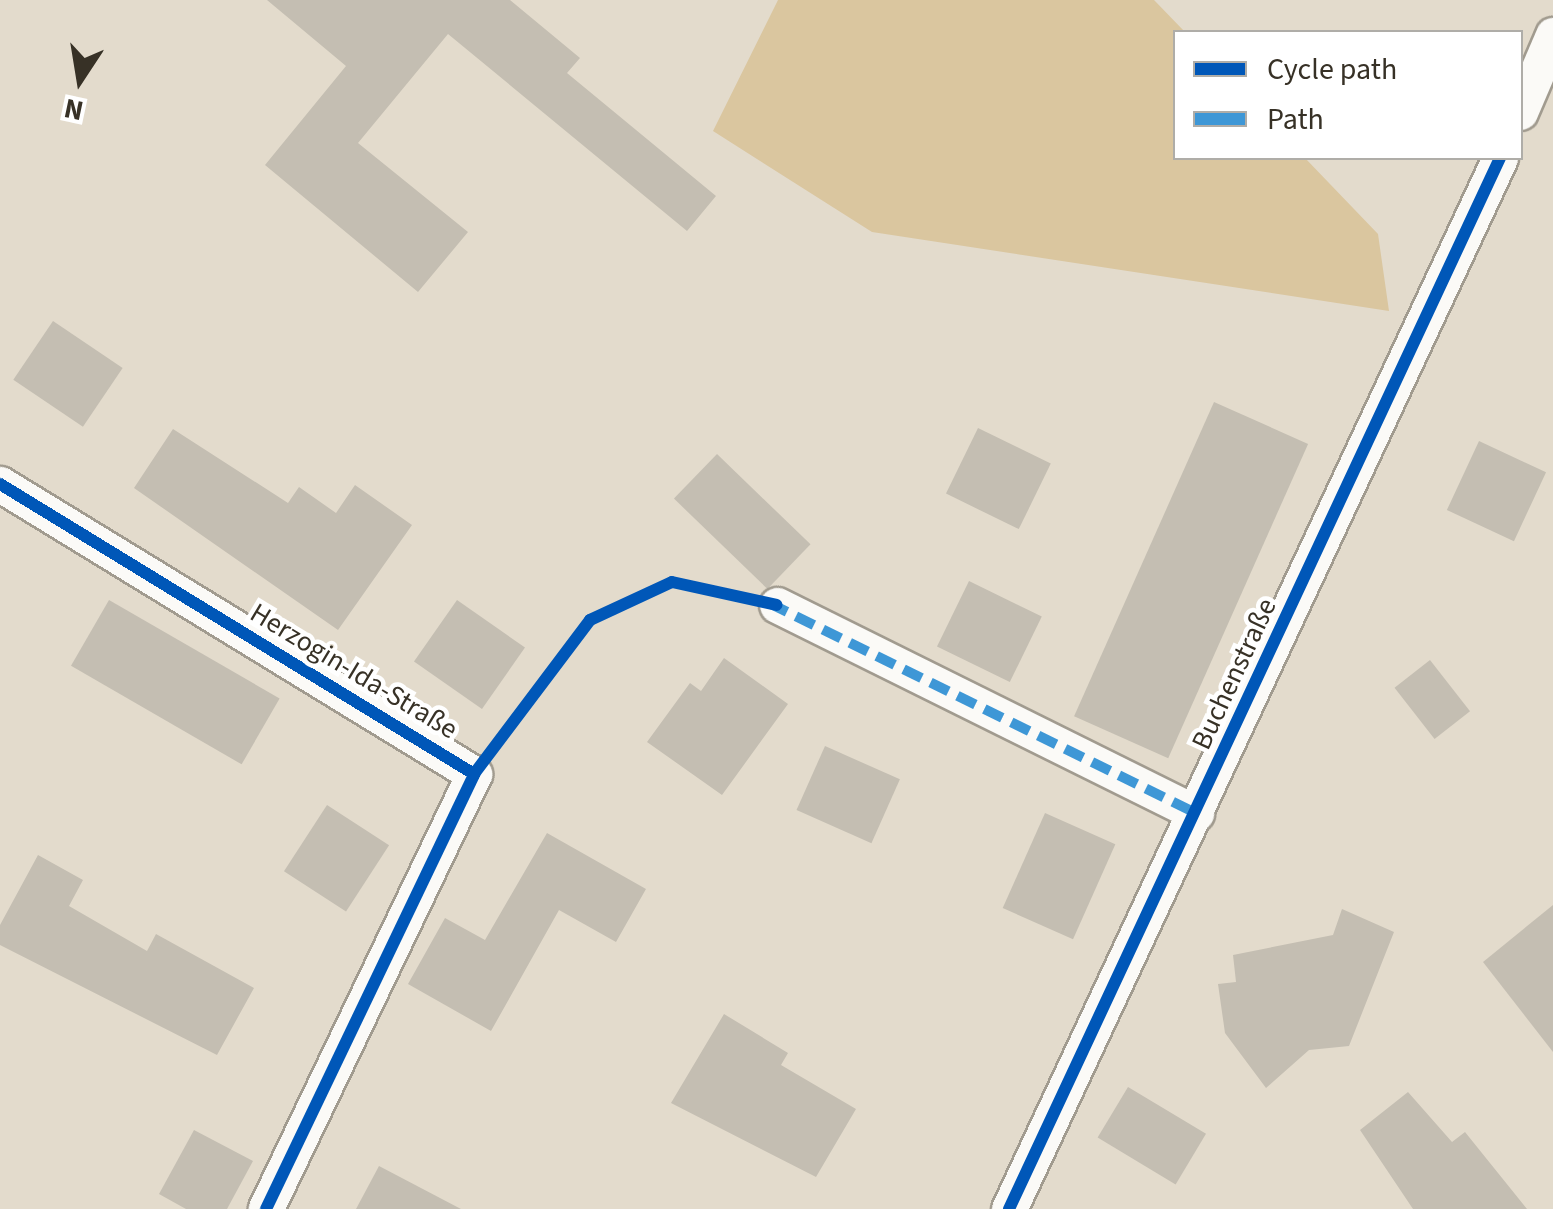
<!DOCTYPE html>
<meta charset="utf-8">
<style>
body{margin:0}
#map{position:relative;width:1553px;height:1209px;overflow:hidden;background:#e3dbcc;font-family:"Source Sans 3",sans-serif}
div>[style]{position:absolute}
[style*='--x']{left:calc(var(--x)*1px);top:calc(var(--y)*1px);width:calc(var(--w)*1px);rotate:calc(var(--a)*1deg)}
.green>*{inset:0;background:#dac69f}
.building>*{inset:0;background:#c4beb2;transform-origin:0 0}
.roads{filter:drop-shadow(2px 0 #a19b8f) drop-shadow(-2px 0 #a19b8f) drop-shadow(0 2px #a19b8f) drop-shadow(0 -2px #a19b8f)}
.street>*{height:35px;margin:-17.5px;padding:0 17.5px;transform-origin:17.5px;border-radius:17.5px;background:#fbfaf7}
.quiet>*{height:10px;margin-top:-5px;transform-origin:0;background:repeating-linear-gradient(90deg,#3e97d6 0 20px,transparent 0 30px)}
.cycleway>*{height:12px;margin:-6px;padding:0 6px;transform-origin:6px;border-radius:6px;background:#0057b8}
span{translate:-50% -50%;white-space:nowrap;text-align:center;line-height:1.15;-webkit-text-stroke:9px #fff;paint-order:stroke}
.street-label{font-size:28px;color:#373126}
.legend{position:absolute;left:1173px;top:30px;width:350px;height:130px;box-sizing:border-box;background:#fff;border:2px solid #afada8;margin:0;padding:12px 18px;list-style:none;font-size:30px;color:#373126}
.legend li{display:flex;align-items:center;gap:20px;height:50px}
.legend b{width:50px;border:2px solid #afada8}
.north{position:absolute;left:30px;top:30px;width:100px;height:100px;-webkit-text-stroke:8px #fff;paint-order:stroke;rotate:192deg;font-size:28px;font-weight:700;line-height:40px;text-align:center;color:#373126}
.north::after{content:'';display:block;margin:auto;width:35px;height:45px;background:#373126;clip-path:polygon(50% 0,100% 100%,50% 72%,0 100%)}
</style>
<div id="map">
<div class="green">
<div style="clip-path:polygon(778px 0,1154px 0,1185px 32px,1176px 32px,1176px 158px,1305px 158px,1378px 234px,1389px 311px,872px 232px,713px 131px)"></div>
</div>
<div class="building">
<div style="clip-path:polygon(267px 0,510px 0,580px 58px,567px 73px,716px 196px,687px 231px,448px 34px,358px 143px,468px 232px,418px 292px,265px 165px,346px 66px)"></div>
<div style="left:53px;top:321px;width:84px;height:71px;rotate:34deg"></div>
<div style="left:1214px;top:402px;width:103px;height:344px;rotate:24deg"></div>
<div style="left:978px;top:428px;width:81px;height:73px;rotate:26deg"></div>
<div style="clip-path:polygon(173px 429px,288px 503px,299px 487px,336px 513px,355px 485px,412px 525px,338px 630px,134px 488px)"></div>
<div style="left:1479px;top:441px;width:74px;height:76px;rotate:25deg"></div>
<div style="left:717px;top:454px;width:130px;height:62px;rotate:44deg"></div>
<div style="left:969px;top:581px;width:81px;height:73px;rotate:26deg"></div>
<div style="left:109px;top:600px;width:197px;height:76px;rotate:30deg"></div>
<div style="left:457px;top:600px;width:83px;height:75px;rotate:35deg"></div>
<div style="clip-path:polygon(724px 658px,788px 704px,722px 795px,647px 742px,690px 683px,701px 691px)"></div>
<div style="left:1430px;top:660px;width:65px;height:45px;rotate:52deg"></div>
<div style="left:825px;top:746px;width:82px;height:70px;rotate:24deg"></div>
<div style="left:327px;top:805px;width:74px;height:79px;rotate:33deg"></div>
<div style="left:1045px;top:813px;width:77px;height:104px;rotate:24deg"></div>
<div style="clip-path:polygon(547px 833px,646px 889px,616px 942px,559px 910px,491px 1031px,408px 984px,445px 918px,485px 940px)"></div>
<div style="clip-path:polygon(38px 855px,83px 880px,69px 906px,147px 951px,156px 934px,254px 988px,217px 1055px,0 945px,0 925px)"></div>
<div style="clip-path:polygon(1553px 905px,1553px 1052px,1483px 962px)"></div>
<div style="clip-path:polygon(1342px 909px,1394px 932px,1349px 1046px,1309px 1050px,1266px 1088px,1225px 1033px,1218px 984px,1236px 982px,1233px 955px,1333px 935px)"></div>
<div style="clip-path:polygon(724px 1014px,788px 1053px,781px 1065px,856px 1109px,816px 1177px,671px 1103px)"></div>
<div style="left:1128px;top:1087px;width:91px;height:59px;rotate:31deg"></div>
<div style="clip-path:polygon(1408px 1092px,1452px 1142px,1465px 1132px,1527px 1209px,1413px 1209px,1360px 1130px)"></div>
<div style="clip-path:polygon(194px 1130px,253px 1161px,227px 1209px,186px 1209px,159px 1194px)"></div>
<div style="clip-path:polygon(379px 1166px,461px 1209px,356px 1209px)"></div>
</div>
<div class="roads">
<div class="street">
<div style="--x:1520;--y:112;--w:84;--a:-66.8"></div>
<div style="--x:0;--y:484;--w:556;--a:31.46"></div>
<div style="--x:474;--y:774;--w:482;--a:115.6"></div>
<div style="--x:777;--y:605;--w:468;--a:26.4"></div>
<div style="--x:1009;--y:1209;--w:1160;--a:-64.96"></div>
</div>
</div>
<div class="quiet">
<div style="--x:769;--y:603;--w:476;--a:26.2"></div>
</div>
<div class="cycleway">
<div style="--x:0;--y:484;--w:556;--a:31.46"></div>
<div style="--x:266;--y:1209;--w:482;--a:-64.4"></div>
<div style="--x:474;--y:774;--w:193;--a:-53"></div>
<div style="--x:590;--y:620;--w:90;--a:-24.9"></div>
<div style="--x:672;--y:582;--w:107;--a:12.4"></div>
<div style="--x:1009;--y:1209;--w:1160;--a:-64.96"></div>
</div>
<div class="street-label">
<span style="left:354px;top:671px;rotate:31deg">Herzogin-Ida-Straße</span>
<span style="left:1234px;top:674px;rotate:-65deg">Buchenstraße</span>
</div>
<ul class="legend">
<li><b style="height:12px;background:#0057b8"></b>Cycle path</li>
<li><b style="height:12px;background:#3e97d6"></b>Path</li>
</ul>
<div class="north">N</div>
</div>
